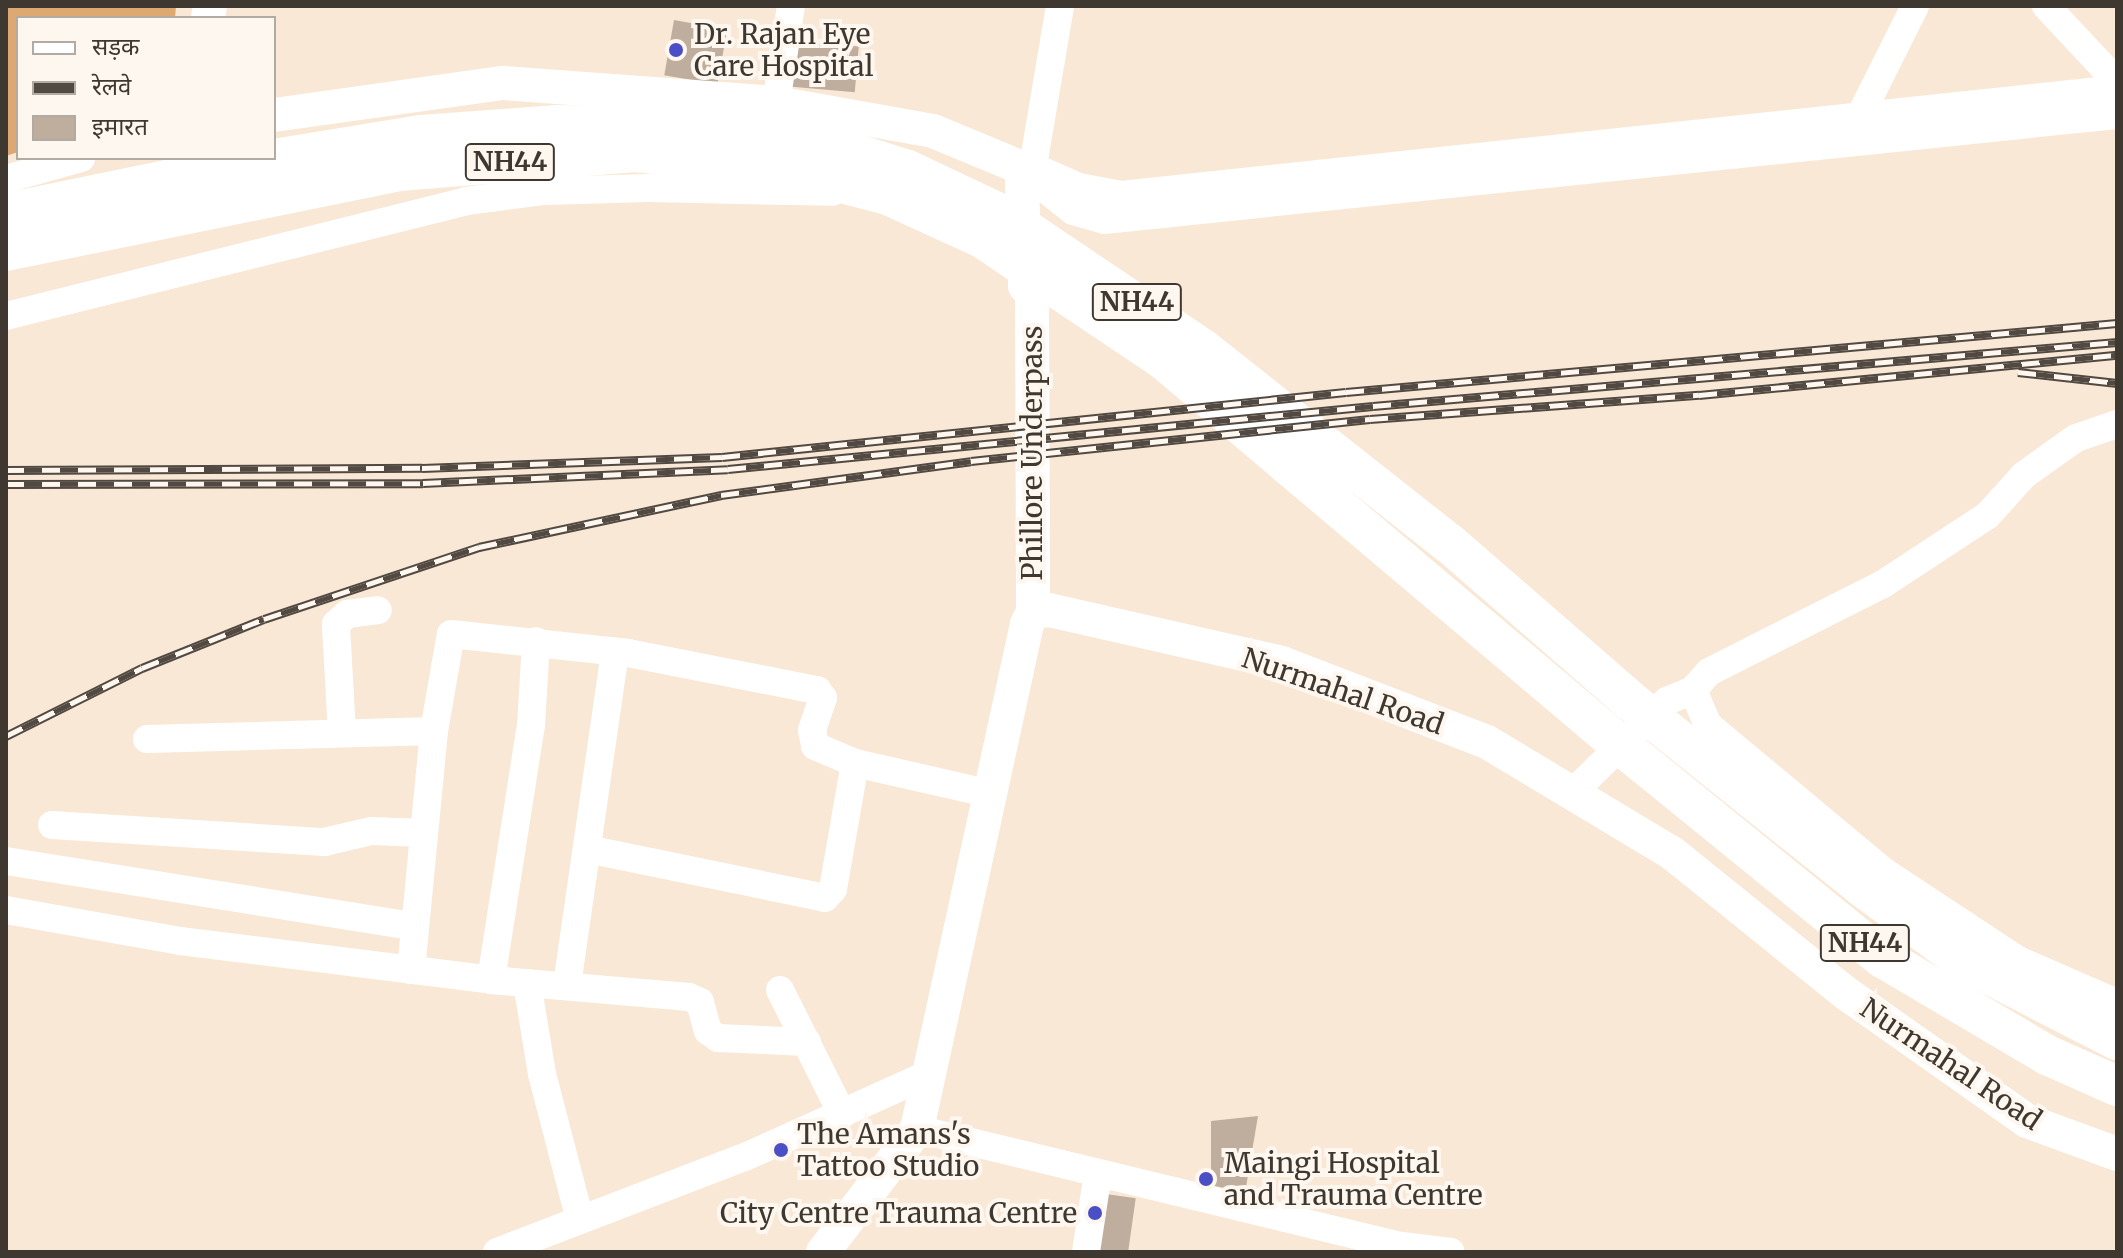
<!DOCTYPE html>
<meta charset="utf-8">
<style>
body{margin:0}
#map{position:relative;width:2123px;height:1258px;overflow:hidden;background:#fae8d6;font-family:Merriweather,"Noto Sans Devanagari",serif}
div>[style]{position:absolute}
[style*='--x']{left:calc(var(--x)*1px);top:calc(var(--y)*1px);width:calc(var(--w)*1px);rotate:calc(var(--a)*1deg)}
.forest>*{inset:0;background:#dda872}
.building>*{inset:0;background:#bfae9e;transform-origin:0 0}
.minor>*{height:28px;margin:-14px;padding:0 14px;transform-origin:14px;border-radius:14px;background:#fff}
.major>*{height:34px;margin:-17px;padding:0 17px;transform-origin:17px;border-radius:17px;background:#fff}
.highway>*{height:40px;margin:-20px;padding:0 20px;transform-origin:20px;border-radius:20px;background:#fff}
.rail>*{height:9px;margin-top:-4.5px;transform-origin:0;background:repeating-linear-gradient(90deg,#fef7f0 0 18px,#524a42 0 36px);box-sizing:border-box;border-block:2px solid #524a42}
.dots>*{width:22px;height:22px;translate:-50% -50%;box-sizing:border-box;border:4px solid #fef7f0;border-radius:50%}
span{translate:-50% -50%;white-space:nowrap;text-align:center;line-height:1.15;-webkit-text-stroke:8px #fef7f0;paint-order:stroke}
.shield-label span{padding:2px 6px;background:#fef7f0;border:2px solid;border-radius:6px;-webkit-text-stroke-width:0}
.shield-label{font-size:26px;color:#3f3831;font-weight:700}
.poi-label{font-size:28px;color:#3f3831}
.left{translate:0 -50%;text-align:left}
.right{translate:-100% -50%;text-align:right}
.street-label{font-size:28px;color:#3f3831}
.frame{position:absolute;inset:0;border:8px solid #3f3831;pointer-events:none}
.legend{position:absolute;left:16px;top:16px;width:260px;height:144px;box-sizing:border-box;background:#fef7f0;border:2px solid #b2aba4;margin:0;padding:10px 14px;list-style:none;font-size:24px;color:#3f3831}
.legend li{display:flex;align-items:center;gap:16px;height:40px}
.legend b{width:40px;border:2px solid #b2aba4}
</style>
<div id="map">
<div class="forest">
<div style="clip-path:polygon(6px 6px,176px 6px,175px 18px,18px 18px,18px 152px,6px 156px)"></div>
</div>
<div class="building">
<div style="left:674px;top:20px;width:54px;height:56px;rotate:10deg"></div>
<div style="left:796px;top:41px;width:63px;height:46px;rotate:5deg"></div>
<div style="clip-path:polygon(1258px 1116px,1245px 1193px,1211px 1185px,1211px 1121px)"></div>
<div style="left:1106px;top:1194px;width:30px;height:59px;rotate:8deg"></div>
</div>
<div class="minor">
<div style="--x:2046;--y:6;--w:104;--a:46.9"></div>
<div style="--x:776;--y:103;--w:98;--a:-81.2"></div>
<div style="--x:1859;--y:118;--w:125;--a:-63.4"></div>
<div style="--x:1034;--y:160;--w:156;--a:-80.4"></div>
<div style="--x:1045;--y:172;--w:37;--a:24"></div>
<div style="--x:1079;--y:187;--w:43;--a:10.8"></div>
<div style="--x:1121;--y:195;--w:1002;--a:-6.07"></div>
<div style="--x:6;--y:179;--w:78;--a:-15.6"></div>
<div style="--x:1039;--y:184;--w:43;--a:38.5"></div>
<div style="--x:1073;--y:211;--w:32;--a:16"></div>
<div style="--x:1104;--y:220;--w:1018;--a:-5.92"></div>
<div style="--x:6;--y:316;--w:474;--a:-14"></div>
<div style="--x:466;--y:201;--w:79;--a:-7.3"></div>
<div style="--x:544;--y:191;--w:104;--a:-1.7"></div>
<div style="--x:648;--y:188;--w:184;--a:1.2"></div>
<div style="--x:2117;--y:424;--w:43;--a:161.1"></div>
<div style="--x:2076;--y:438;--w:64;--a:144.6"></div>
<div style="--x:2024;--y:475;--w:54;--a:132"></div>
<div style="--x:1988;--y:515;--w:126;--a:146.7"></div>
<div style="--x:1883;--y:584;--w:195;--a:153.2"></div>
<div style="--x:1709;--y:672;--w:24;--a:132"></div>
<div style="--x:1693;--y:690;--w:38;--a:67"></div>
<div style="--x:1708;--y:725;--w:228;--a:39.8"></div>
<div style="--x:1883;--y:871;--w:162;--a:33.4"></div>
<div style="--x:2018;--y:960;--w:108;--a:23.5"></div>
<div style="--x:342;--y:733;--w:109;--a:-93.2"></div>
<div style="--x:336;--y:624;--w:15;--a:-42"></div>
<div style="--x:347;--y:614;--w:31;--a:-7"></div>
<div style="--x:147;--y:739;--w:287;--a:-1.6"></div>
<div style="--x:1573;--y:792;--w:131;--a:-44.1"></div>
<div style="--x:1667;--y:701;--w:28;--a:-23"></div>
<div style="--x:52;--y:825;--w:273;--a:3.6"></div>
<div style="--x:324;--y:842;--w:48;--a:-13.2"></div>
<div style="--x:371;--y:831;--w:53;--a:2.2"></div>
<div style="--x:587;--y:849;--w:243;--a:11.6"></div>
<div style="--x:825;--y:898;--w:12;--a:-48"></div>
<div style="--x:833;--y:889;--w:128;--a:-80.1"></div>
<div style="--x:6;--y:861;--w:413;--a:9.1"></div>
<div style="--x:6;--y:910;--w:177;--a:10.1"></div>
<div style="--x:180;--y:941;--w:313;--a:7.1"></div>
<div style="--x:491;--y:980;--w:199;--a:4.9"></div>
<div style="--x:689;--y:997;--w:12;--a:24"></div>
<div style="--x:700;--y:1002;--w:30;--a:75"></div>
<div style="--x:708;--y:1031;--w:12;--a:35"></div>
<div style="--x:718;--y:1038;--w:89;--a:2.6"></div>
<div style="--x:411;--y:970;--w:240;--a:-84.5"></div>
<div style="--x:434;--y:731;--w:98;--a:-80.1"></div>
<div style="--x:451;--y:634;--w:178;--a:6.1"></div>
<div style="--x:628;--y:653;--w:193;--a:11.1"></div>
<div style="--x:817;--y:690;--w:10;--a:53"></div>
<div style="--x:823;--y:698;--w:34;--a:109"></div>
<div style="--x:812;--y:730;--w:16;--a:79"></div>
<div style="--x:815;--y:746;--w:43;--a:23"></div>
<div style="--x:855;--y:763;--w:139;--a:12.8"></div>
<div style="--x:491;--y:980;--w:257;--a:-81.1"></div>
<div style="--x:531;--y:726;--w:85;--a:-86.6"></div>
<div style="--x:527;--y:983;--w:92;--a:80.6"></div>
<div style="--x:542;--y:1074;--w:151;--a:75.4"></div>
<div style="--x:567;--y:985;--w:337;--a:-81.8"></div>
<div style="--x:780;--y:990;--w:139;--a:63.4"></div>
<div style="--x:917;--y:1129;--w:499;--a:13.6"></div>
<div style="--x:1402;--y:1246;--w:49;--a:7"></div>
<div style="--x:497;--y:1252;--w:266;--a:-21"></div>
<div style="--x:745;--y:1157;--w:202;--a:-24.3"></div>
<div style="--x:1086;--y:1252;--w:80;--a:-81.4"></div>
</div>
<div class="major">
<div style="--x:208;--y:18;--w:12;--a:-81"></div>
<div style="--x:274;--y:115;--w:231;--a:-8"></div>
<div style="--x:503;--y:83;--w:274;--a:4.2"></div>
<div style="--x:776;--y:103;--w:159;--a:10.1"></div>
<div style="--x:933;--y:131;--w:94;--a:22.5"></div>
<div style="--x:1022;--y:182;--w:104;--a:88.3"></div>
<div style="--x:1025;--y:286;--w:10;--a:45"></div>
<div style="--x:1032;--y:293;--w:319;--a:89.8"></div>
<div style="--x:823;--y:1252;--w:155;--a:-52.6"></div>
<div style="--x:917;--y:1129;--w:517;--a:-77.71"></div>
<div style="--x:1027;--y:624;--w:13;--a:-63"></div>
<div style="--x:1033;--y:612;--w:16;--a:-7"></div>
<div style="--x:1049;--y:610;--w:239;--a:12.8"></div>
<div style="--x:1282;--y:663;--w:220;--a:21.1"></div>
<div style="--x:1487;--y:742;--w:216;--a:31"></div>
<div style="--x:1672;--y:853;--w:225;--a:38.9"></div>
<div style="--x:1847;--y:994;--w:220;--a:35.2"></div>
<div style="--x:2027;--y:1121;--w:96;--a:20.1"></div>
</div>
<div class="highway">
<div style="--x:6;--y:213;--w:243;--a:-11.6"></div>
<div style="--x:244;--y:164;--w:179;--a:-9.3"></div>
<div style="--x:421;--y:135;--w:135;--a:-4.2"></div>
<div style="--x:556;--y:125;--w:168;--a:1"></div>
<div style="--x:724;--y:128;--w:103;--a:8.9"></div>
<div style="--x:826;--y:144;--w:86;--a:17.6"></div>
<div style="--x:908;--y:170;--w:110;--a:25.4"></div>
<div style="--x:1007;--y:217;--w:238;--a:34"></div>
<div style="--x:1204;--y:350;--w:313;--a:38.3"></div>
<div style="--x:1450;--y:544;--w:236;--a:41"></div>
<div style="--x:1628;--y:699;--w:299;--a:38.7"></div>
<div style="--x:1861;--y:886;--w:127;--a:36.3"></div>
<div style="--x:1963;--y:961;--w:173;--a:27.2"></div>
<div style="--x:6;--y:251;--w:401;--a:-11.5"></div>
<div style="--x:399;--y:171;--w:237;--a:-4.6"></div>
<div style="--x:635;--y:152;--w:141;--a:5.7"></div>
<div style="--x:775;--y:166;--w:117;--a:14.4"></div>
<div style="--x:888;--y:195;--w:103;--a:24.6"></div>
<div style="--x:982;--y:238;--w:219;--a:33.8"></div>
<div style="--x:1164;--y:360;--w:580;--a:40.17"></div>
<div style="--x:1607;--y:734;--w:355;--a:39.1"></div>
<div style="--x:1883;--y:958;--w:191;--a:30.6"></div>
<div style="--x:2047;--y:1055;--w:77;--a:23.9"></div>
</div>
<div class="rail">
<div style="--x:2018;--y:372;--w:100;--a:6.3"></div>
<div style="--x:6;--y:470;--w:416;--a:-0.3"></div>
<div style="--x:422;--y:468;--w:300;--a:-2.1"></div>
<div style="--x:722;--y:457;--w:627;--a:-5.95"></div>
<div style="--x:1346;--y:392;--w:774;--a:-5.11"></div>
<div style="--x:6;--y:484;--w:417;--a:-0.1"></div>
<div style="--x:423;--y:483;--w:305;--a:-2.6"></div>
<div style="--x:728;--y:469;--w:648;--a:-5.58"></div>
<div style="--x:1373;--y:406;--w:747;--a:-4.92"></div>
<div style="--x:6;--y:736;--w:152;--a:-26.6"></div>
<div style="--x:142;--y:668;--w:131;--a:-21.9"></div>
<div style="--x:264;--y:619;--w:227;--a:-18.5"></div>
<div style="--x:479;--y:547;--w:248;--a:-12.1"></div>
<div style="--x:721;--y:495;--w:252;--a:-7.7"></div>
<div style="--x:971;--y:461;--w:401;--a:-6"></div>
<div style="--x:1370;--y:419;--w:330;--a:-4.2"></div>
<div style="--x:1699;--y:395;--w:420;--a:-5.5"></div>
</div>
<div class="dots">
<div style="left:676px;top:50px;background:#4b4fc5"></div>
<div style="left:781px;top:1150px;background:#4b4fc5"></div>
<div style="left:1206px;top:1179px;background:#4b4fc5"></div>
<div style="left:1095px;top:1213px;background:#4b4fc5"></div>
</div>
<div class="shield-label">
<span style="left:510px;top:162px">NH44</span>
<span style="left:1137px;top:302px">NH44</span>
<span style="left:1865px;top:943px">NH44</span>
</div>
<div class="poi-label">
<span class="left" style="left:694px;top:50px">Dr. Rajan Eye<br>Care Hospital</span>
<span class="left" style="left:797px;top:1150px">The Amans's<br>Tattoo Studio</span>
<span class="left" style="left:1224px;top:1179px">Maingi Hospital<br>and Trauma Centre</span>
<span class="right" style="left:1077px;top:1213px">City Centre Trauma Centre</span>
</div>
<div class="street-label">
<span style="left:1032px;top:453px;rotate:-90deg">Phillore Underpass</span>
<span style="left:1343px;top:691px;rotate:19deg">Nurmahal Road</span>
<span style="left:1951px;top:1064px;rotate:34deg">Nurmahal Road</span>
</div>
<div class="frame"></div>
<ul class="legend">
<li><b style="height:10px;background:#fff"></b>सड़क</li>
<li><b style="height:10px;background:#524a42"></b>रेलवे</li>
<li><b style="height:22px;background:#bfae9e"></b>इमारत</li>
</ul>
</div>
